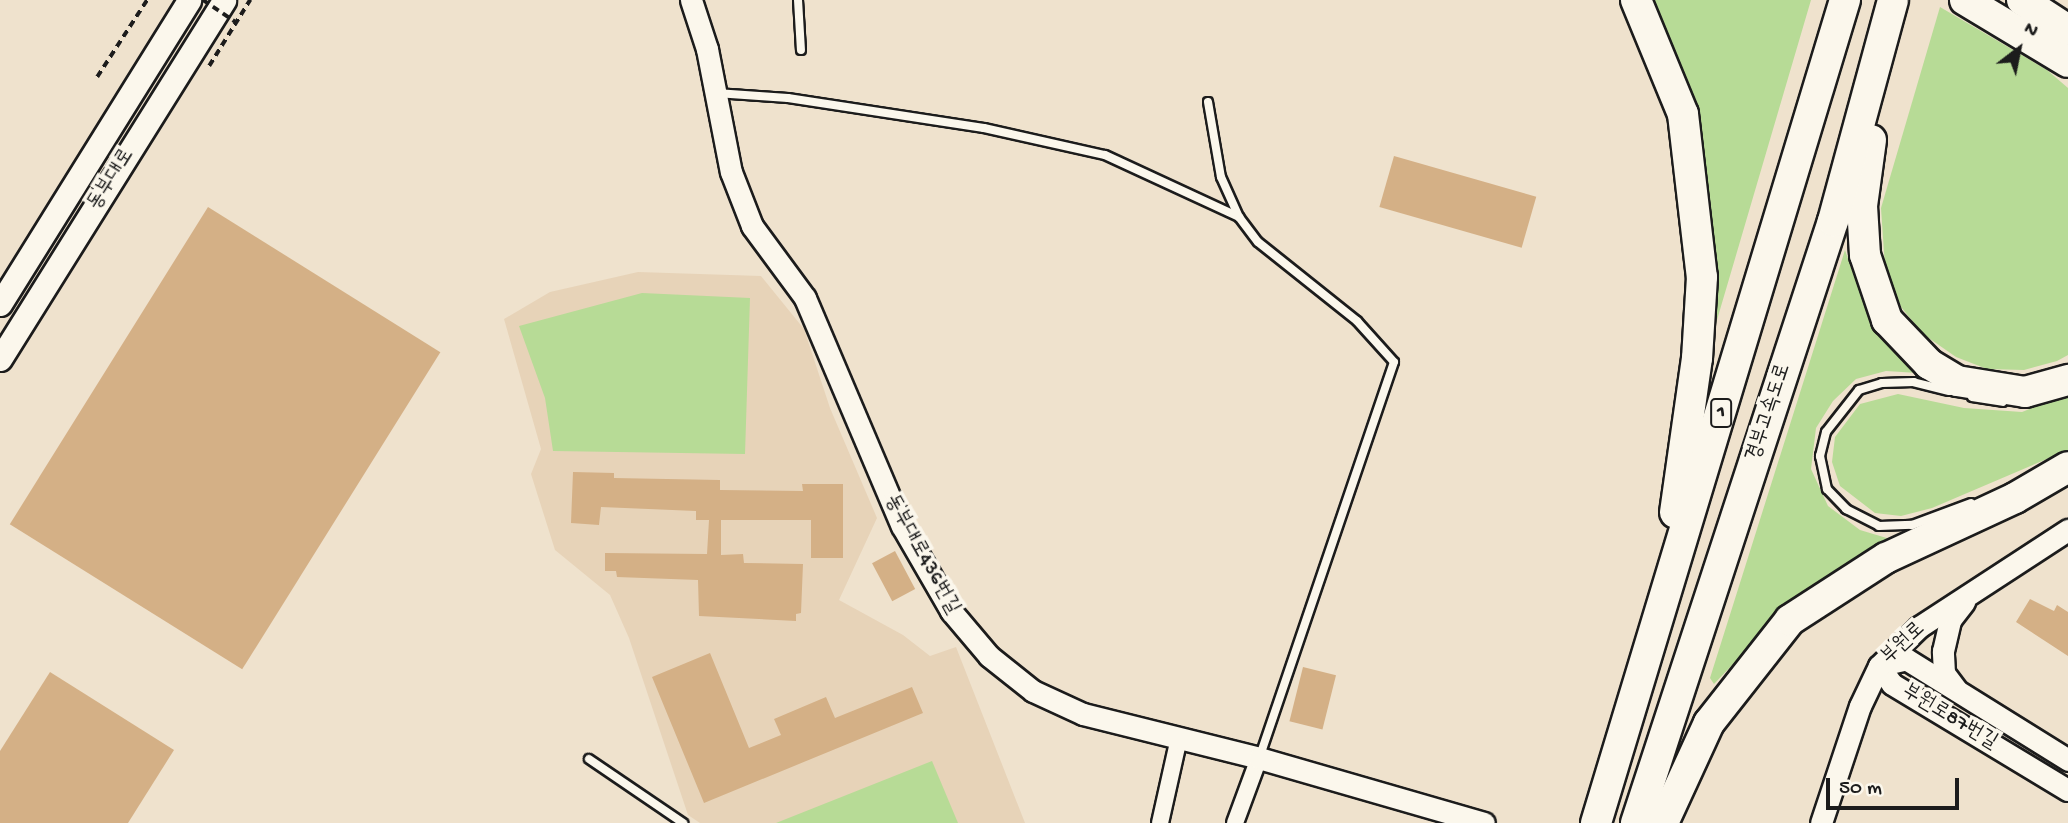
<!DOCTYPE html>
<meta charset="utf-8">
<style>
body{margin:0}
#map{position:relative;width:2068px;height:823px;overflow:hidden;background:#efe2cd;font-family:"Gochi Hand","Poor Story",sans-serif}
div>[style]{position:absolute}
[style*='--x']{left:calc(var(--x)*1px);top:calc(var(--y)*1px);width:calc(var(--w)*1px);rotate:calc(var(--a)*1deg)}
.built>*{inset:0;background:#e7d3b8}
.green>*{inset:0;background:#b7db96}
.building>*{inset:0;background:#d4b086;transform-origin:0 0}
.path>*{height:3.5px;margin-top:-1.75px;transform-origin:0;background:repeating-linear-gradient(90deg,#1c1c1c 0 7px,transparent 0 12px)}
.roads{filter:drop-shadow(2px 0 #1c1c1c) drop-shadow(-2px 0 #1c1c1c) drop-shadow(0 2px #1c1c1c) drop-shadow(0 -2px #1c1c1c)}
.service>*{height:8px;margin:-4px;padding:0 4px;transform-origin:4px;border-radius:4px;background:#fbf7ec}
.minor>*{height:16px;margin:-8px;padding:0 8px;transform-origin:8px;border-radius:8px;background:#fbf7ec}
.tertiary>*{height:21px;margin:-10.5px;padding:0 10.5px;transform-origin:10.5px;border-radius:10.5px;background:#fbf7ec}
.secondary>*{height:23px;margin:-11.5px;padding:0 11.5px;transform-origin:11.5px;border-radius:11.5px;background:#fbf7ec}
.motorway>*{height:30px;margin:-15px;padding:0 15px;transform-origin:15px;border-radius:15px;background:#fbf7ec}
.path-bridge>*{height:3.5px;margin-top:-1.75px;transform-origin:0;background:repeating-linear-gradient(90deg,#1c1c1c 0 7px,transparent 0 12px)}
span{translate:-50% -50%;white-space:nowrap;text-align:center;line-height:1.15;-webkit-text-stroke:7px #fbf7ec;paint-order:stroke}
.shield-label span{padding:2px 5px;background:#fbf7ec;border:2px solid;border-radius:5px;-webkit-text-stroke-width:0}
.shield-label{font-size:19px;color:#1c1c1c;font-weight:700}
.street-label{font-size:21px;color:#1c1c1c}
.north{position:absolute;left:1984px;top:14px;width:70px;height:70px;-webkit-text-stroke:5px #fbf7ec;paint-order:stroke;rotate:32deg;font-size:19px;font-weight:700;line-height:28px;text-align:center;color:#1c1c1c}
.north::after{content:'';display:block;margin:auto;width:24px;height:32px;background:#1c1c1c;clip-path:polygon(50% 0,100% 100%,50% 72%,0 100%)}
.scale{position:absolute;left:1826px;top:778px;width:133px;height:32px;box-sizing:border-box;border:4px solid #1c1c1c;border-top:0;padding-left:9px;font-size:21px;line-height:24px;white-space:nowrap;color:#1c1c1c;-webkit-text-stroke:5px #fbf7ec;paint-order:stroke}
</style>
<div id="map">
<div class="built">
<div style="clip-path:polygon(638px 272px,761px 276px,804px 329px,830px 408px,877px 518px,839px 600px,903px 635px,930px 656px,956px 647px,1025px 823px,700px 823px,688px 815px,629px 638px,610px 595px,555px 550px,531px 474px,541px 449px,504px 319px,550px 292px)"></div>
</div>
<div class="green">
<div style="clip-path:polygon(1653px 0,1811px 0,1712px 337px,1715px 254px,1704px 162px,1676px 56px)"></div>
<div style="clip-path:polygon(1940px 7px,2047px 70px,2068px 88px,2068px 355px,2057px 361px,2024px 370px,1987px 369px,1956px 357px,1923px 334px,1901px 307px,1885px 267px,1881px 208px)"></div>
<div style="clip-path:polygon(1845px 250px,1865px 307px,1888px 344px,1918px 373px,1886px 371px,1856px 379px,1833px 401px,1816px 428px,1811px 469px,1828px 506px,1860px 530px,1890px 539px,1799px 595px,1714px 684px,1710px 678px)"></div>
<div style="clip-path:polygon(642px 293px,750px 298px,745px 454px,553px 451px,545px 398px,519px 326px)"></div>
<div style="clip-path:polygon(1898px 394px,1964px 408px,2022px 412px,2068px 394px,2068px 450px,1932px 508px,1901px 516px,1875px 513px,1840px 486px,1832px 462px,1835px 437px,1860px 404px)"></div>
<div style="clip-path:polygon(932px 761px,958px 823px,776px 823px)"></div>
</div>
<div class="building">
<div style="left:1394px;top:156px;width:148px;height:53px;rotate:16deg"></div>
<div style="left:208px;top:207px;width:274px;height:374px;rotate:32deg"></div>
<div style="clip-path:polygon(573px 472px,614px 473px,614px 478px,720px 480px,720px 490px,803px 491px,802px 484px,843px 484px,843px 558px,811px 558px,811px 520px,721px 520px,721px 555px,743px 554px,744px 563px,803px 564px,801px 613px,796px 614px,796px 621px,699px 616px,698px 580px,617px 577px,616px 571px,605px 571px,605px 553px,707px 554px,709px 520px,696px 520px,696px 511px,601px 507px,599px 525px,571px 523px)"></div>
<div style="left:895px;top:551px;width:43px;height:26px;rotate:62deg"></div>
<div style="clip-path:polygon(2030px 599px,2054px 611px,2057px 605px,2068px 612px,2068px 656px,2016px 622px)"></div>
<div style="clip-path:polygon(710px 653px,749px 748px,781px 735px,774px 719px,826px 697px,835px 718px,912px 687px,923px 713px,704px 803px,652px 677px)"></div>
<div style="left:1303px;top:667px;width:34px;height:56px;rotate:14deg"></div>
<div style="clip-path:polygon(50px 672px,174px 750px,128px 823px,0 823px,0 751px)"></div>
</div>
<div class="path">
<div style="--x:209;--y:66;--w:78;--a:-58.2"></div>
<div style="--x:97;--y:77;--w:92;--a:-57"></div>
</div>
<div class="roads">
<div class="service">
<div style="--x:798;--y:0;--w:50;--a:86.6"></div>
<div style="--x:716;--y:93;--w:72;--a:4"></div>
<div style="--x:788;--y:98;--w:198;--a:8.7"></div>
<div style="--x:984;--y:128;--w:124;--a:12.6"></div>
<div style="--x:1105;--y:155;--w:148;--a:24.8"></div>
<div style="--x:1208;--y:102;--w:76;--a:80.2"></div>
<div style="--x:1221;--y:177;--w:44;--a:65.8"></div>
<div style="--x:1239;--y:217;--w:31;--a:53"></div>
<div style="--x:1258;--y:242;--w:127;--a:38.6"></div>
<div style="--x:1357;--y:321;--w:55;--a:47.9"></div>
<div style="--x:1394;--y:362;--w:418;--a:108.8"></div>
<div style="--x:1949;--y:391;--w:36;--a:-166"></div>
<div style="--x:1914;--y:382;--w:32;--a:178"></div>
<div style="--x:1882;--y:383;--w:24;--a:163"></div>
<div style="--x:1859;--y:390;--w:53;--a:128.2"></div>
<div style="--x:1826;--y:432;--w:25;--a:104"></div>
<div style="--x:1820;--y:456;--w:34;--a:78"></div>
<div style="--x:1827;--y:489;--w:28;--a:46"></div>
<div style="--x:1846;--y:509;--w:37;--a:27"></div>
<div style="--x:1879;--y:526;--w:33;--a:-2"></div>
<div style="--x:1912;--y:525;--w:63;--a:-20.4"></div>
<div style="--x:1972;--y:397;--w:31;--a:9"></div>
<div style="--x:589;--y:759;--w:114;--a:34.2"></div>
</div>
<div class="minor">
<div style="--x:1160;--y:823;--w:87;--a:-77.4"></div>
<div style="--x:1235;--y:823;--w:69;--a:-69.7"></div>
</div>
<div class="tertiary">
<div style="--x:691;--y:0;--w:52;--a:71.9"></div>
<div style="--x:707;--y:49;--w:125;--a:79"></div>
<div style="--x:731;--y:172;--w:58;--a:68.7"></div>
<div style="--x:752;--y:226;--w:89;--a:53.6"></div>
<div style="--x:805;--y:298;--w:248;--a:67"></div>
<div style="--x:902;--y:526;--w:98;--a:60"></div>
<div style="--x:951;--y:611;--w:59;--a:49.8"></div>
<div style="--x:989;--y:656;--w:56;--a:38.5"></div>
<div style="--x:1033;--y:691;--w:55;--a:24.7"></div>
<div style="--x:1083;--y:714;--w:181;--a:14"></div>
<div style="--x:1259;--y:758;--w:234;--a:16.1"></div>
<div style="--x:1881;--y:665;--w:26;--a:-13"></div>
<div style="--x:1906;--y:659;--w:191;--a:31.9"></div>
<div style="--x:1879;--y:666;--w:22;--a:54"></div>
<div style="--x:1892;--y:684;--w:205;--a:31.1"></div>
<div style="--x:1956;--y:689;--w:20;--a:-127"></div>
<div style="--x:1944;--y:673;--w:22;--a:-93"></div>
<div style="--x:1943;--y:651;--w:32;--a:-77"></div>
<div style="--x:1950;--y:620;--w:23;--a:-52"></div>
<div style="--x:1821;--y:823;--w:123;--a:-71.6"></div>
<div style="--x:1860;--y:706;--w:44;--a:-64.6"></div>
<div style="--x:1879;--y:666;--w:56;--a:-44.3"></div>
<div style="--x:1919;--y:627;--w:178;--a:-33.1"></div>
</div>
<div class="secondary">
<div style="--x:0;--y:304;--w:358;--a:-58.1"></div>
<div style="--x:0;--y:359;--w:423;--a:-58"></div>
</div>
<div class="motorway">
<div style="--x:1636;--y:0;--w:123;--a:67.6"></div>
<div style="--x:1683;--y:114;--w:164;--a:83.4"></div>
<div style="--x:1702;--y:277;--w:81;--a:93.5"></div>
<div style="--x:1697;--y:358;--w:156;--a:98.1"></div>
<div style="--x:1965;--y:0;--w:120;--a:31"></div>
<div style="--x:2022;--y:0;--w:55;--a:33.1"></div>
<div style="--x:1871;--y:140;--w:67;--a:97.8"></div>
<div style="--x:1862;--y:206;--w:49;--a:86.5"></div>
<div style="--x:1865;--y:255;--w:69;--a:71.3"></div>
<div style="--x:1887;--y:320;--w:61;--a:46.3"></div>
<div style="--x:1929;--y:364;--w:33;--a:31"></div>
<div style="--x:1957;--y:381;--w:69;--a:9.2"></div>
<div style="--x:2025;--y:392;--w:45;--a:-15.6"></div>
<div style="--x:1596;--y:823;--w:860;--a:-73.17"></div>
<div style="--x:1636;--y:823;--w:633;--a:-71.88"></div>
<div style="--x:1833;--y:221;--w:229;--a:-74.8"></div>
<div style="--x:1663;--y:823;--w:110;--a:-65.3"></div>
<div style="--x:1709;--y:723;--w:131;--a:-51.8"></div>
<div style="--x:1790;--y:620;--w:114;--a:-32.9"></div>
<div style="--x:1886;--y:558;--w:142;--a:-24.9"></div>
<div style="--x:2015;--y:498;--w:61;--a:-30.3"></div>
</div>
</div>
<div class="path-bridge">
<div style="--x:203;--y:0;--w:41;--a:34.1"></div>
</div>
<div class="shield-label">
<span style="left:1721px;top:413px">1</span>
</div>
<div class="street-label">
<span style="left:112px;top:180px;rotate:-58deg">동부대로</span>
<span style="left:1770px;top:413px;rotate:-72deg">경부고속도로</span>
<span style="left:921px;top:555px;rotate:61deg">동부대로436번길</span>
<span style="left:1904px;top:644px;rotate:-43deg">부원로</span>
<span style="left:1949px;top:718px;rotate:31deg">부원로87번길</span>
</div>
<div class="north">N</div>
<div class="scale">50 m</div>
</div>
